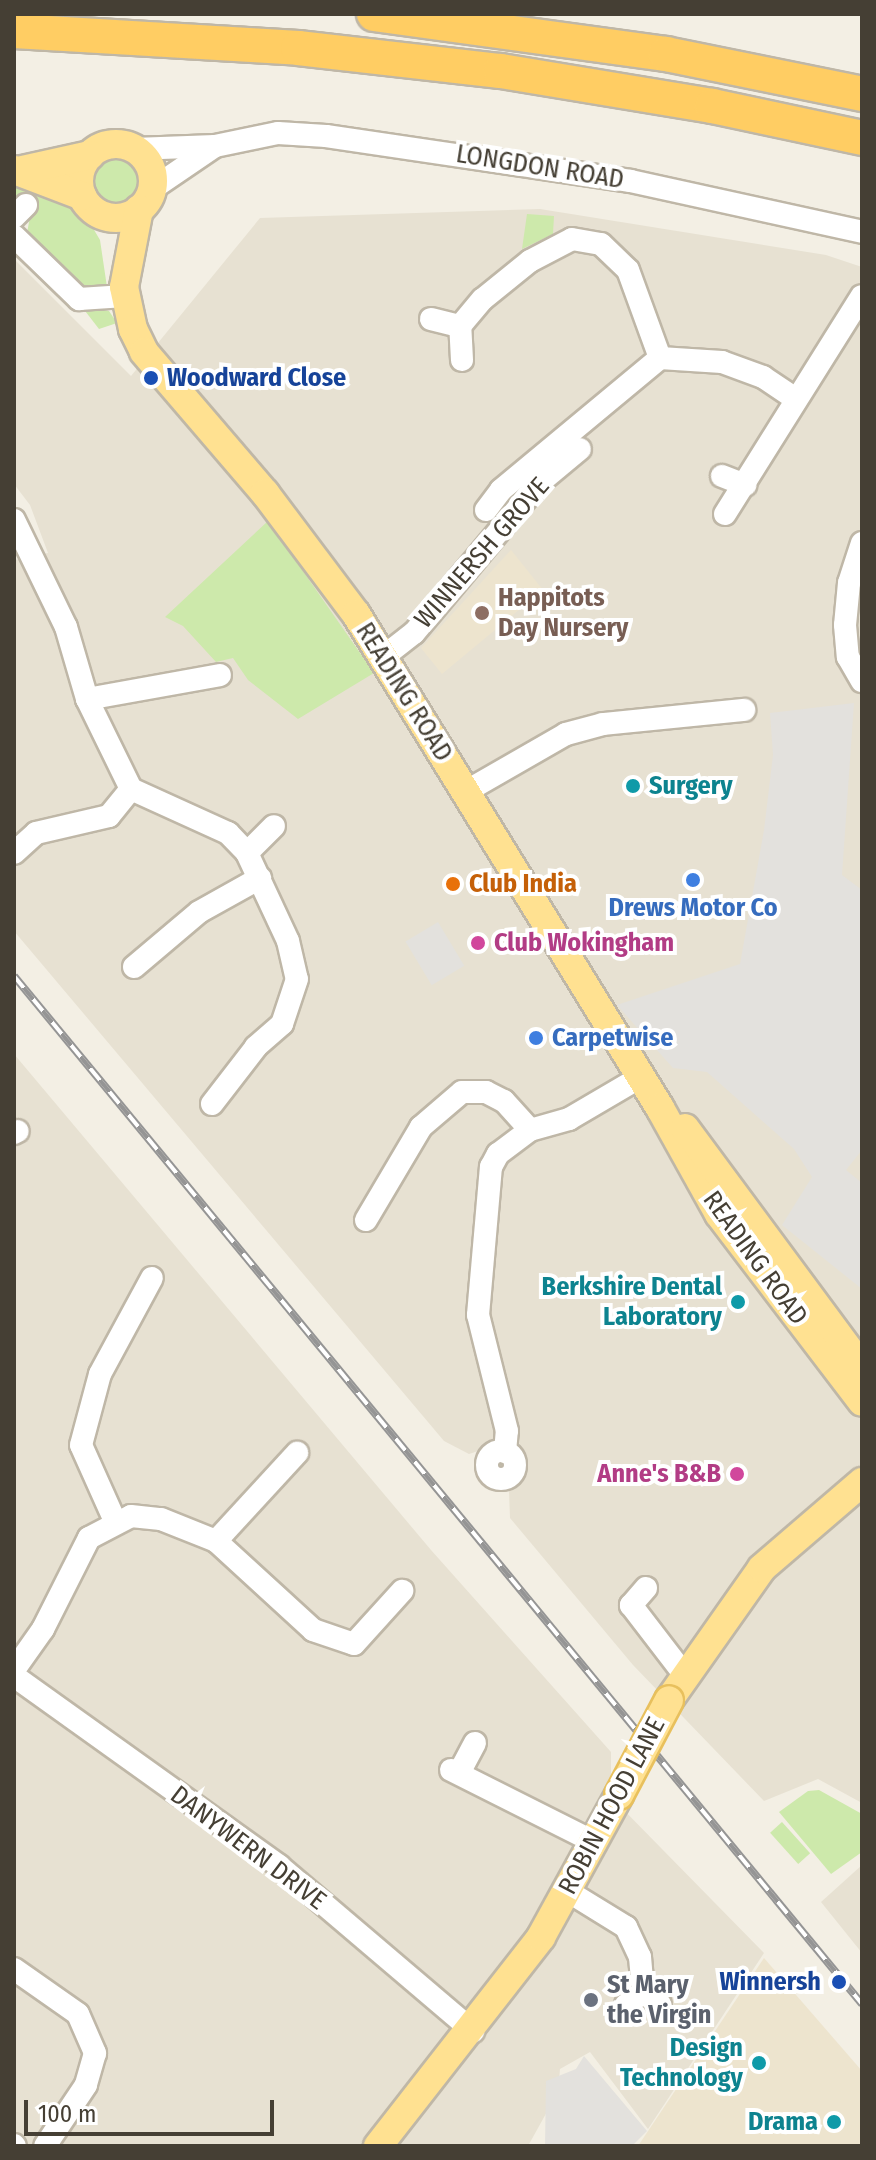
<!DOCTYPE html>
<style>
body{margin:0}
#map{position:relative;width:876px;height:2160px;overflow:hidden;background:#f3efe4;font-family:"Fira Sans Condensed",sans-serif}
div>[style]{position:absolute}
[style*='--x']{left:calc(var(--x)*1px);top:calc(var(--y)*1px);width:calc(var(--w)*1px);rotate:calc(var(--a)*1deg)}
.residential>*{inset:0;background:#e7e1d2}
.education>*{inset:0;background:#ede4ce}
.green>*{inset:0;background:#cde9ab;transform-origin:0 0}
.round{border-radius:50%}
.parking>*{inset:0;background:#e3e1dd;transform-origin:0 0}
.roads{filter:drop-shadow(2px 0 #bfb7a7) drop-shadow(-2px 0 #bfb7a7) drop-shadow(0 2px #bfb7a7) drop-shadow(0 -2px #bfb7a7)}
.minor>*{height:22px;margin:-11px;padding:0 11px;transform-origin:11px;border-radius:11px;background:#fff}
.minor>.ring{margin:-11px;padding:0;box-sizing:content-box;background:none;border:22px solid #fff;border-radius:50%}
.major>*{height:28px;margin:-14px;padding:0 14px;transform-origin:14px;border-radius:14px;background:#ffe191}
.major>.ring{margin:-14px;padding:0;box-sizing:content-box;background:none;border:28px solid #ffe191;border-radius:50%}
.highway>*{height:34px;margin:-17px;padding:0 17px;transform-origin:17px;border-radius:17px;background:#ffcd63}
.rail>*{height:8px;margin-top:-4px;transform-origin:0;background:repeating-linear-gradient(90deg,#fff 0 15px,#959595 0 30px);box-sizing:border-box;border-block:2px solid #959595}
.bridges{filter:drop-shadow(2px 0 #e8c05d) drop-shadow(-2px 0 #e8c05d) drop-shadow(0 2px #e8c05d) drop-shadow(0 -2px #e8c05d)}
.major-bridge>*{height:28px;margin:-14px;padding:0 14px;transform-origin:14px;border-radius:14px;background:#ffe191}
.dots>*{width:22px;height:22px;translate:-50% -50%;box-sizing:border-box;border:4px solid #fff;border-radius:50%}
span{translate:-50% -50%;white-space:nowrap;text-align:center;line-height:1.15;-webkit-text-stroke:8px #fff;paint-order:stroke}
.street-label{font-size:26px;color:#453f34}
.transit-label{font-size:26px;color:#164399;font-weight:700}
.left{translate:0 -50%;text-align:left}
.right{translate:-100% -50%;text-align:right}
.education-label{font-size:26px;color:#785e54;font-weight:700}
.culture-label{font-size:26px;color:#0d838f;font-weight:700}
.food-label{font-size:26px;color:#c56008;font-weight:700}
.shop-label{font-size:26px;color:#366cbe;font-weight:700}
.hotel-label{font-size:26px;color:#b23c85;font-weight:700}
.worship-label{font-size:26px;color:#5b616d;font-weight:700}
.frame{position:absolute;inset:0;border:16px solid #453f34;pointer-events:none}
.scale{position:absolute;left:24px;top:2100px;width:250px;height:36px;box-sizing:border-box;border:4px solid #453f34;border-top:0;padding-left:10px;font-size:24px;line-height:28px;white-space:nowrap;color:#453f34;-webkit-text-stroke:6px #fff;paint-order:stroke}
</style>
<div id="map">
<div class="residential">
<div style="clip-path:polygon(540px 209px,826px 255px,862px 267px,862px 1803px,818px 1779px,764px 1801px,633px 1665px,510px 1518px,509px 1491px,519px 1479px,523px 1461px,518px 1438px,469px 1454px,444px 1441px,14px 931px,14px 560px,48px 553px,30px 505px,14px 484px,14px 259px,131px 376px,260px 218px)"></div>
<div style="clip-path:polygon(14px 1054px,431px 1550px,611px 1752px,611px 1797px,764px 1953px,648px 2129px,590px 2052px,560px 2069px,558px 2092px,528px 2146px,14px 2146px)"></div>
<div style="clip-path:polygon(862px 1865px,862px 1953px,821px 1902px)"></div>
</div>
<div class="education">
<div style="clip-path:polygon(511px 550px,543px 590px,442px 674px,421px 648px)"></div>
<div style="clip-path:polygon(764px 1958px,862px 2071px,862px 2146px,638px 2146px)"></div>
</div>
<div class="green">
<div class="round" style="left:91px;top:156px;width:50px;height:50px"></div>
<div style="clip-path:polygon(14px 186px,68px 203px,87px 218px,100px 240px,107px 287px,90px 295px,33px 243px,27px 233px,31px 211px,14px 206px)"></div>
<div style="clip-path:polygon(527px 214px,554px 216px,553px 234px,522px 249px)"></div>
<div style="clip-path:polygon(82px 307px,109px 311px,117px 323px,99px 329px)"></div>
<div style="clip-path:polygon(268px 521px,374px 673px,298px 719px,248px 680px,233px 658px,216px 662px,183px 626px,165px 617px)"></div>
<div style="clip-path:polygon(819px 1790px,862px 1814px,862px 1852px,831px 1874px,779px 1812px,808px 1791px)"></div>
<div style="left:782px;top:1822px;width:42px;height:16px;rotate:48deg"></div>
</div>
<div class="parking">
<div style="clip-path:polygon(854px 703px,842px 875px,862px 890px,862px 1150px,846px 1170px,862px 1183px,862px 1289px,782px 1225px,812px 1177px,794px 1149px,707px 1072px,673px 1068px,617px 1005px,740px 964px,764px 830px,773px 755px,770px 713px)"></div>
<div style="left:438px;top:922px;width:51px;height:38px;rotate:59deg"></div>
<div style="clip-path:polygon(584px 2056px,647px 2131px,632px 2146px,545px 2146px,546px 2081px,576px 2069px)"></div>
</div>
<div class="roads">
<div class="minor">
<div style="--x:134;--y:149;--w:81;--a:-2.1"></div>
<div style="--x:215;--y:146;--w:64;--a:-11.7"></div>
<div style="--x:278;--y:133;--w:48;--a:3.6"></div>
<div style="--x:326;--y:136;--w:308;--a:8.4"></div>
<div style="--x:631;--y:181;--w:237;--a:12.4"></div>
<div style="--x:152;--y:189;--w:76;--a:-34.3"></div>
<div style="--x:14;--y:217;--w:17;--a:-45"></div>
<div style="--x:14;--y:236;--w:91;--a:44.1"></div>
<div style="--x:79;--y:299;--w:46;--a:-3.7"></div>
<div style="--x:431;--y:319;--w:30;--a:14"></div>
<div style="--x:462;--y:360;--w:34;--a:-93"></div>
<div style="--x:460;--y:326;--w:35;--a:-50"></div>
<div style="--x:483;--y:299;--w:60;--a:-39"></div>
<div style="--x:530;--y:261;--w:47;--a:-27.6"></div>
<div style="--x:572;--y:239;--w:29;--a:10"></div>
<div style="--x:601;--y:244;--w:37;--a:44"></div>
<div style="--x:628;--y:270;--w:94;--a:70"></div>
<div style="--x:722;--y:476;--w:25;--a:21"></div>
<div style="--x:486;--y:510;--w:25;--a:-53"></div>
<div style="--x:501;--y:490;--w:207;--a:-39.7"></div>
<div style="--x:660;--y:358;--w:62;--a:3.7"></div>
<div style="--x:722;--y:362;--w:44;--a:20.1"></div>
<div style="--x:763;--y:377;--w:37;--a:34"></div>
<div style="--x:725;--y:514;--w:257;--a:-57.9"></div>
<div style="--x:14;--y:520;--w:119;--a:64.1"></div>
<div style="--x:66;--y:627;--w:75;--a:73.7"></div>
<div style="--x:87;--y:699;--w:100;--a:63.9"></div>
<div style="--x:131;--y:789;--w:107;--a:24.4"></div>
<div style="--x:228;--y:833;--w:28;--a:46"></div>
<div style="--x:247;--y:853;--w:97;--a:65"></div>
<div style="--x:288;--y:941;--w:39;--a:77"></div>
<div style="--x:297;--y:979;--w:47;--a:108.4"></div>
<div style="--x:282;--y:1024;--w:35;--a:139"></div>
<div style="--x:256;--y:1047;--w:72;--a:127.7"></div>
<div style="--x:862;--y:543;--w:42;--a:108"></div>
<div style="--x:849;--y:583;--w:42;--a:95.4"></div>
<div style="--x:845;--y:625;--w:32;--a:85"></div>
<div style="--x:848;--y:657;--w:28;--a:60"></div>
<div style="--x:383;--y:657;--w:39;--a:-38"></div>
<div style="--x:414;--y:633;--w:195;--a:-50.2"></div>
<div style="--x:539;--y:483;--w:53;--a:-39.7"></div>
<div style="--x:87;--y:699;--w:135;--a:-10.2"></div>
<div style="--x:465;--y:792;--w:116;--a:-29.9"></div>
<div style="--x:566;--y:734;--w:38;--a:-15"></div>
<div style="--x:603;--y:724;--w:142;--a:-5.7"></div>
<div style="--x:14;--y:853;--w:30;--a:-42"></div>
<div style="--x:36;--y:833;--w:75;--a:-13.1"></div>
<div style="--x:109;--y:816;--w:35;--a:-51"></div>
<div style="--x:247;--y:853;--w:38;--a:-45"></div>
<div style="--x:134;--y:967;--w:85;--a:-40.2"></div>
<div style="--x:199;--y:912;--w:70;--a:-29.1"></div>
<div style="--x:14;--y:1133;--w:4;--a:-27"></div>
<div style="--x:366;--y:1220;--w:108;--a:-59.4"></div>
<div style="--x:421;--y:1127;--w:54;--a:-40.5"></div>
<div style="--x:462;--y:1092;--w:24;--a:0"></div>
<div style="--x:486;--y:1092;--w:20;--a:27"></div>
<div style="--x:504;--y:1101;--w:39;--a:48"></div>
<div class="ring" style="left:487px;top:1451px;width:6px;height:6px"></div>
<div style="--x:505;--y:1452;--w:21;--a:-85"></div>
<div style="--x:507;--y:1431;--w:120;--a:-104"></div>
<div style="--x:478;--y:1315;--w:149;--a:-85"></div>
<div style="--x:491;--y:1167;--w:15;--a:-62"></div>
<div style="--x:498;--y:1154;--w:40;--a:-37"></div>
<div style="--x:530;--y:1130;--w:41;--a:-15.8"></div>
<div style="--x:569;--y:1119;--w:81;--a:-30.4"></div>
<div style="--x:115;--y:1521;--w:83;--a:-114.1"></div>
<div style="--x:81;--y:1445;--w:73;--a:-75"></div>
<div style="--x:100;--y:1374;--w:109;--a:-61.6"></div>
<div style="--x:216;--y:1541;--w:120;--a:-47.4"></div>
<div style="--x:646;--y:1588;--w:23;--a:131"></div>
<div style="--x:631;--y:1605;--w:87;--a:52.5"></div>
<div style="--x:14;--y:1670;--w:50;--a:-54.7"></div>
<div style="--x:43;--y:1629;--w:102;--a:-63.2"></div>
<div style="--x:89;--y:1538;--w:47;--a:-27.6"></div>
<div style="--x:131;--y:1516;--w:30;--a:6"></div>
<div style="--x:161;--y:1519;--w:59;--a:21.8"></div>
<div style="--x:216;--y:1541;--w:132;--a:42.5"></div>
<div style="--x:313;--y:1630;--w:43;--a:18.9"></div>
<div style="--x:354;--y:1644;--w:72;--a:-47.8"></div>
<div style="--x:14;--y:1676;--w:326;--a:35.6"></div>
<div style="--x:279;--y:1866;--w:255;--a:40.4"></div>
<div style="--x:451;--y:1770;--w:162;--a:26.7"></div>
<div style="--x:459;--y:1773;--w:34;--a:-62"></div>
<div style="--x:569;--y:1892;--w:67;--a:31.6"></div>
<div style="--x:626;--y:1927;--w:33;--a:65"></div>
<div style="--x:640;--y:1957;--w:36;--a:85"></div>
<div style="--x:643;--y:1993;--w:21;--a:145"></div>
<div style="--x:14;--y:1969;--w:78;--a:35.1"></div>
<div style="--x:78;--y:2014;--w:43;--a:66.4"></div>
<div style="--x:95;--y:2053;--w:33;--a:106"></div>
<div style="--x:86;--y:2085;--w:73;--a:123.9"></div>
<div style="--x:643;--y:1993;--w:20;--a:33"></div>
<div style="--x:14;--y:2145;--w:1;--a:45"></div>
</div>
<div class="major">
<div class="ring" style="left:79px;top:144px;width:46px;height:46px"></div>
<div style="--x:14;--y:170;--w:73;--a:20.9"></div>
<div style="--x:18;--y:171;--w:74;--a:-12.5"></div>
<div style="--x:139;--y:209;--w:79;--a:100.9"></div>
<div style="--x:124;--y:287;--w:43;--a:77.9"></div>
<div style="--x:133;--y:329;--w:25;--a:64"></div>
<div style="--x:144;--y:352;--w:186;--a:49.4"></div>
<div style="--x:265;--y:493;--w:151;--a:53.1"></div>
<div style="--x:356;--y:614;--w:580;--a:58.39"></div>
<div style="--x:660;--y:1108;--w:121;--a:60.9"></div>
<div style="--x:719;--y:1214;--w:236;--a:52.7"></div>
<div style="--x:685;--y:1128;--w:297;--a:53.5"></div>
<div style="--x:669;--y:1700;--w:161;--a:-54.8"></div>
<div style="--x:762;--y:1568;--w:132;--a:-40.7"></div>
<div style="--x:378;--y:2146;--w:265;--a:-52"></div>
<div style="--x:541;--y:1937;--w:162;--a:-61.2"></div>
</div>
<div class="highway">
<div style="--x:374;--y:14;--w:295;--a:7.8"></div>
<div style="--x:666;--y:54;--w:200;--a:11.5"></div>
<div style="--x:14;--y:31;--w:285;--a:3.4"></div>
<div style="--x:298;--y:48;--w:204;--a:6.5"></div>
<div style="--x:501;--y:71;--w:214;--a:9.4"></div>
<div style="--x:712;--y:106;--w:153;--a:12"></div>
</div>
</div>
<div class="rail">
<div style="--x:14;--y:976;--w:1333;--a:50.48"></div>
</div>
<div class="bridges">
<div class="major-bridge">
<div style="--x:619;--y:1795;--w:107;--a:-62.2"></div>
</div>
</div>
<div class="dots">
<div style="left:151px;top:378px;background:#1a4fb4"></div>
<div style="left:482px;top:613px;background:#8d6e63"></div>
<div style="left:633px;top:786px;background:#0f9aa8"></div>
<div style="left:693px;top:880px;background:#3f7fe0"></div>
<div style="left:453px;top:884px;background:#e8710a"></div>
<div style="left:478px;top:943px;background:#d1479c"></div>
<div style="left:536px;top:1038px;background:#3f7fe0"></div>
<div style="left:738px;top:1302px;background:#0f9aa8"></div>
<div style="left:737px;top:1474px;background:#d1479c"></div>
<div style="left:839px;top:1982px;background:#1a4fb4"></div>
<div style="left:591px;top:2000px;background:#6b7280"></div>
<div style="left:759px;top:2063px;background:#0f9aa8"></div>
<div style="left:834px;top:2122px;background:#0f9aa8"></div>
</div>
<div class="street-label">
<span style="left:540px;top:167px;rotate:9deg">LONGDON ROAD</span>
<span style="left:482px;top:553px;rotate:-49deg">WINNERSH GROVE</span>
<span style="left:404px;top:692px;rotate:58deg">READING ROAD</span>
<span style="left:755px;top:1258px;rotate:54deg">READING ROAD</span>
<span style="left:612px;top:1806px;rotate:-62deg">ROBIN HOOD LANE</span>
<span style="left:248px;top:1848px;rotate:37deg">DANYWERN DRIVE</span>
</div>
<div class="transit-label">
<span class="left" style="left:167px;top:378px">Woodward Close</span>
<span class="right" style="left:821px;top:1982px">Winnersh</span>
</div>
<div class="education-label">
<span class="left" style="left:498px;top:613px">Happitots<br>Day Nursery</span>
</div>
<div class="culture-label">
<span class="left" style="left:649px;top:786px">Surgery</span>
<span class="right" style="left:722px;top:1302px">Berkshire Dental<br>Laboratory</span>
<span class="right" style="left:743px;top:2063px">Design<br>Technology</span>
<span class="right" style="left:818px;top:2122px">Drama</span>
</div>
<div class="food-label">
<span class="left" style="left:469px;top:884px">Club India</span>
</div>
<div class="shop-label">
<span style="left:693px;top:908px">Drews Motor Co</span>
<span class="left" style="left:552px;top:1038px">Carpetwise</span>
</div>
<div class="hotel-label">
<span class="left" style="left:494px;top:943px">Club Wokingham</span>
<span class="right" style="left:721px;top:1474px">Anne's B&amp;B</span>
</div>
<div class="worship-label">
<span class="left" style="left:607px;top:2000px">St Mary<br>the Virgin</span>
</div>
<div class="frame"></div>
<div class="scale">100 m</div>
</div>
